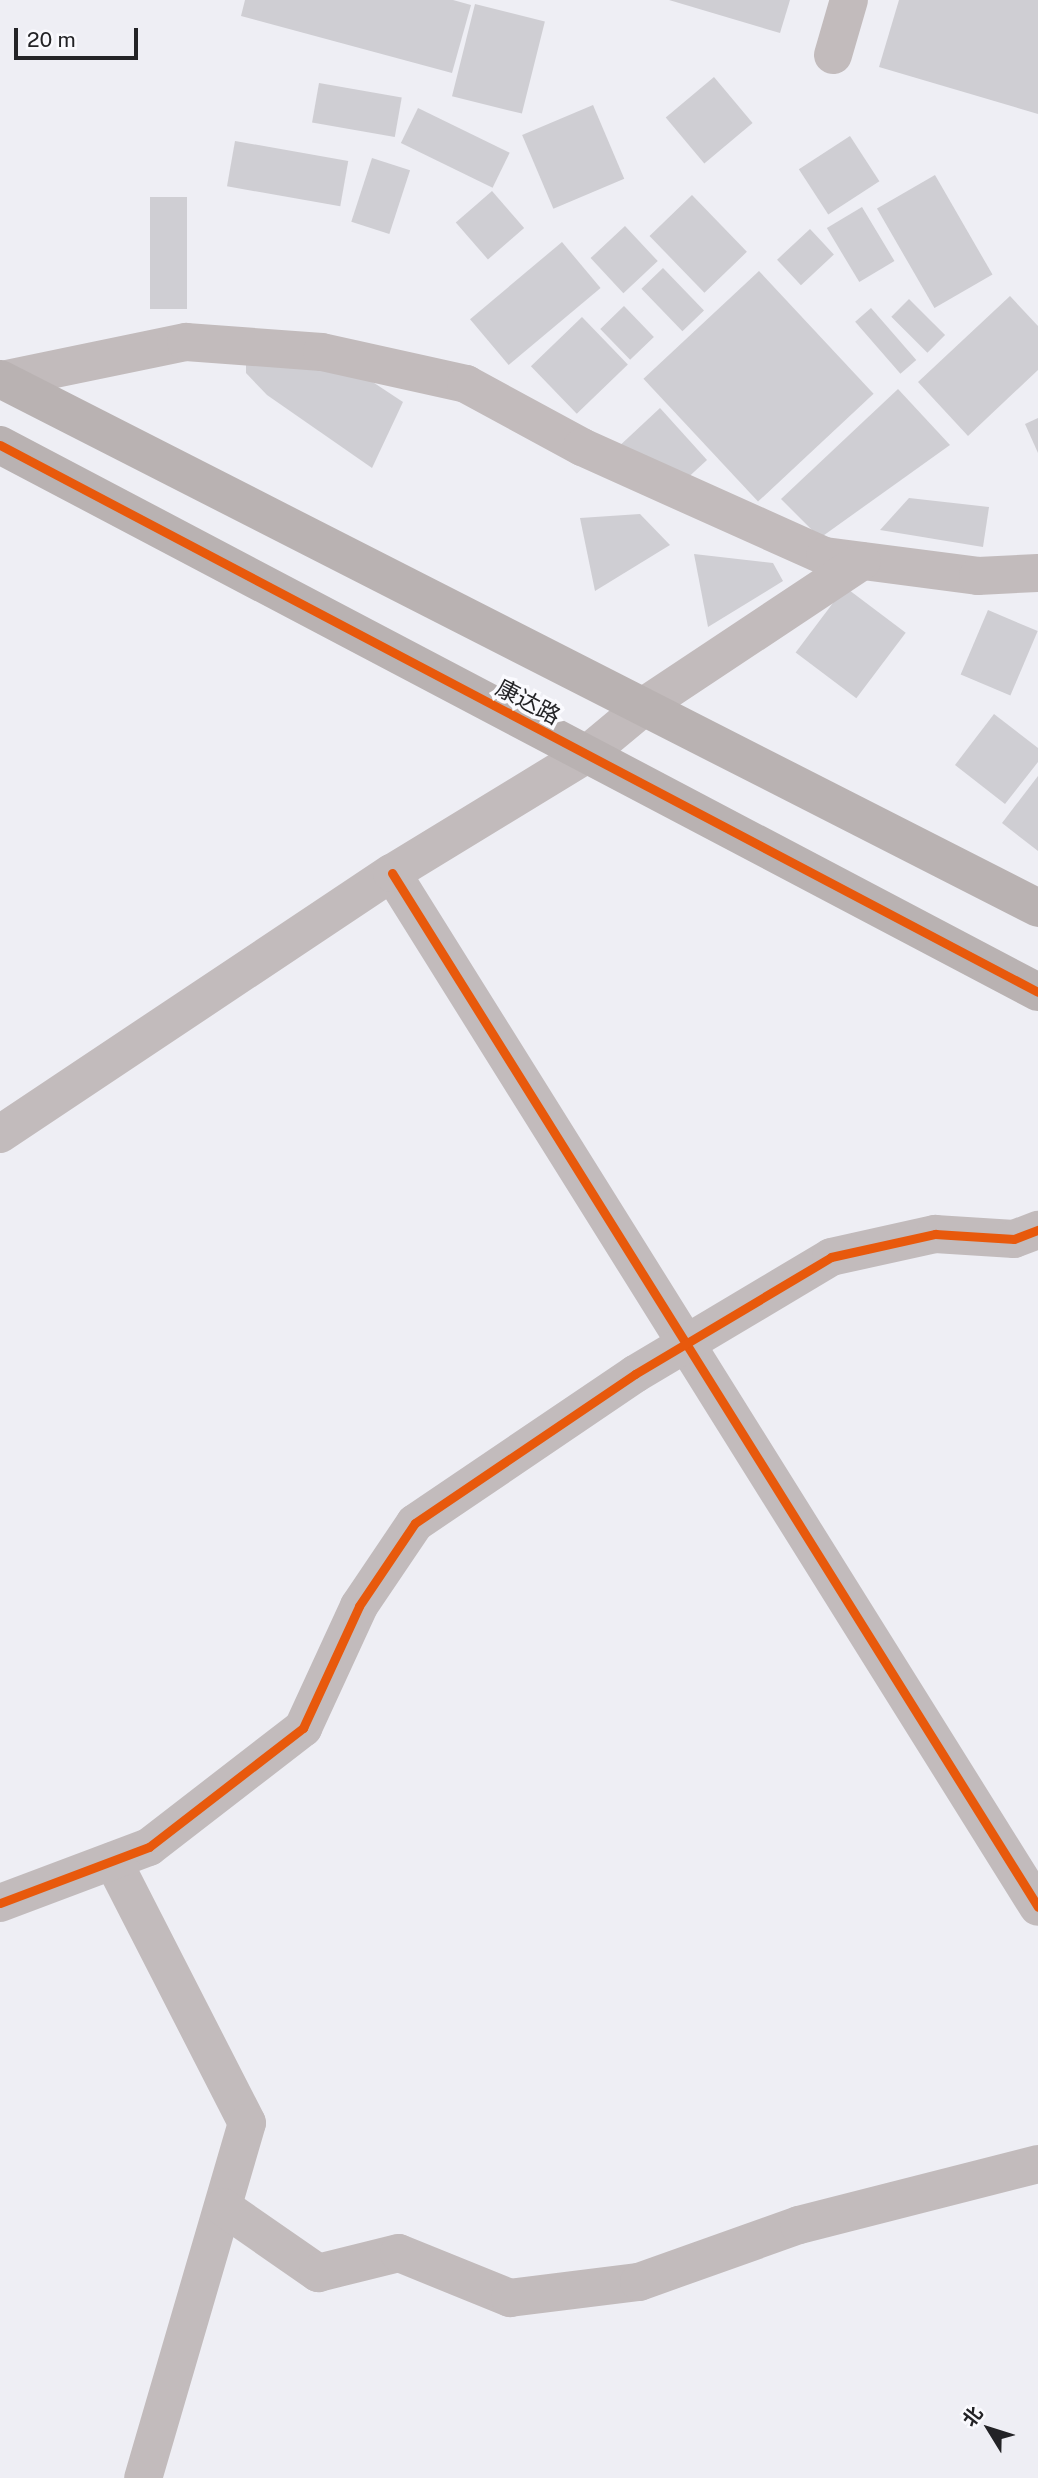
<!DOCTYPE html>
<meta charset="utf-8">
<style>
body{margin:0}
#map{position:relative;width:1038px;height:2478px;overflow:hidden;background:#eeeef4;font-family:"Public Sans","Noto Sans SC",sans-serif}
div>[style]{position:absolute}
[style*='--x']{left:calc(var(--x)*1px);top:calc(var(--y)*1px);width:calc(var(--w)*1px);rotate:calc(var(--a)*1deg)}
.building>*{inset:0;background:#cfced3;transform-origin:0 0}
.street>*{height:38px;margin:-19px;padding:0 19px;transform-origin:19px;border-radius:19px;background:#c2bbbc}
.secondary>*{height:38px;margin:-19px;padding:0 19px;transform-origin:19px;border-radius:19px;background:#b9b2b2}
.cycleway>*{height:9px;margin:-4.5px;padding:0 4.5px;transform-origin:4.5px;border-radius:4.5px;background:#e8590c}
span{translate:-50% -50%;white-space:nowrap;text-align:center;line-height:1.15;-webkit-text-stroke:7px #fafafe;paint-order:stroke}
.street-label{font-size:23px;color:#232326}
.north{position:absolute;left:954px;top:2394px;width:70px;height:70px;-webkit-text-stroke:5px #fafafe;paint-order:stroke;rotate:308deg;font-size:19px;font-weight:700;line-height:28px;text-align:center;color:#232326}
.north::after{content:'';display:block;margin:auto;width:24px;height:32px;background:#232326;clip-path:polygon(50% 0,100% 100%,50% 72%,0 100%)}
.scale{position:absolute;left:14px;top:28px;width:124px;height:32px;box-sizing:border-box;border:4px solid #232326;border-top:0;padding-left:9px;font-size:21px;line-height:24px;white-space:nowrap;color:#232326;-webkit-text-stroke:5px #fafafe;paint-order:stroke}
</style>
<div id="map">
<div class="building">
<div style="clip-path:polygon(245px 0,453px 0,471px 5px,452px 73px,241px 16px)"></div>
<div style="clip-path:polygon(669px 0,790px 0,780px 33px)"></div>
<div style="clip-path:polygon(899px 0,1038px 0,1038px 114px,879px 67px)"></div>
<div style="left:475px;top:4px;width:72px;height:95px;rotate:14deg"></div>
<div style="left:714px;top:77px;width:60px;height:63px;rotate:50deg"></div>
<div style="left:319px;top:83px;width:84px;height:40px;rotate:10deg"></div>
<div style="left:593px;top:105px;width:80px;height:77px;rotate:67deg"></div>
<div style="left:418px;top:108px;width:102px;height:39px;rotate:26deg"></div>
<div style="left:850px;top:136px;width:54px;height:61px;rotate:57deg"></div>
<div style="left:235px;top:141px;width:115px;height:46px;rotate:10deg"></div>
<div style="left:372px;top:158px;width:40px;height:67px;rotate:18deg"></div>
<div style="left:935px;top:175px;width:115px;height:67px;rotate:60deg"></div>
<div style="left:492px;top:191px;width:49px;height:48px;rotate:49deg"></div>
<div style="left:692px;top:195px;width:79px;height:59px;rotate:46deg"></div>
<div style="left:150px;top:197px;width:37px;height:112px"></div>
<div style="left:862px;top:207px;width:63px;height:41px;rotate:59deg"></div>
<div style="left:625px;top:226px;width:48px;height:47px;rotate:47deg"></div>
<div style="left:810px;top:229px;width:35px;height:45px;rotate:47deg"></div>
<div style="left:562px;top:242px;width:60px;height:120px;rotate:50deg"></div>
<div style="left:663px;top:268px;width:59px;height:30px;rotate:46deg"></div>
<div style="left:759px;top:271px;width:168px;height:158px;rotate:47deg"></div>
<div style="clip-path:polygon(1010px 296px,1038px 326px,1038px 370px,968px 436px,918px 382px)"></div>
<div style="left:909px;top:299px;width:51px;height:25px;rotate:45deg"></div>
<div style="left:624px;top:306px;width:43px;height:33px;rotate:46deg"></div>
<div style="left:871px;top:308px;width:69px;height:21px;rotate:49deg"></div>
<div style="left:582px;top:317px;width:66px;height:71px;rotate:46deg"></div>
<div style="clip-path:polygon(246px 363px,356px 371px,403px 402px,372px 468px,267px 395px,246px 373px)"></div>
<div style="clip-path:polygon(898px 389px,950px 445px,820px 538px,781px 499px)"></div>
<div style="clip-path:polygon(660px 408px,707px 460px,682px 483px,615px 450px)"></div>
<div style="clip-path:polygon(1038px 418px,1038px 453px,1025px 424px)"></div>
<div style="clip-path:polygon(909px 498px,989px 507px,983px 547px,880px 530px)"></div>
<div style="clip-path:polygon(640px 514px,670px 545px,595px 591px,580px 518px)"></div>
<div style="clip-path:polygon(694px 554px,773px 563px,783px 581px,708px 627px)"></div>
<div style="left:845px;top:587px;width:76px;height:82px;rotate:37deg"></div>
<div style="left:988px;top:610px;width:54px;height:70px;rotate:23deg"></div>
<div style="clip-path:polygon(994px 714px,1038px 748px,1038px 762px,1005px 804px,955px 765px)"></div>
<div style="clip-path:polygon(1038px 776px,1038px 851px,1002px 823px)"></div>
</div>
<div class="street">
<div style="--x:833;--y:55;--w:57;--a:-73.8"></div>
<div style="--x:2;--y:380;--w:188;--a:-11.7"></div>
<div style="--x:186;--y:342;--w:136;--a:4.2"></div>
<div style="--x:322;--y:352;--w:148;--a:12.5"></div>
<div style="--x:466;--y:384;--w:132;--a:28.5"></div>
<div style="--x:582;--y:447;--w:266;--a:24.2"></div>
<div style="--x:825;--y:556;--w:154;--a:7.4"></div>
<div style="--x:978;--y:576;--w:60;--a:-2.9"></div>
<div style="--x:392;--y:873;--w:1219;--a:58"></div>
<div style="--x:0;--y:1134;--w:471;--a:-33.7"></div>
<div style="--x:392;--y:873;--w:228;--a:-31.4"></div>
<div style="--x:587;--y:754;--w:78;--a:-39.8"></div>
<div style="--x:647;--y:704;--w:258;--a:-33.6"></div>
<div style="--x:113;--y:1861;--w:294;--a:62.9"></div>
<div style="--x:247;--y:2123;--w:370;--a:106.3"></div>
<div style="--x:0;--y:1903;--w:159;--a:-20.6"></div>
<div style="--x:149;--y:1847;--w:195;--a:-37.7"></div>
<div style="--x:303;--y:1728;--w:134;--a:-65.3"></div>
<div style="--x:359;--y:1606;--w:100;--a:-56"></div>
<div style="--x:415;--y:1523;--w:266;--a:-34.1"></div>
<div style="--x:635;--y:1374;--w:228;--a:-30.8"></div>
<div style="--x:831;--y:1257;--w:107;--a:-12.5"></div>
<div style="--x:935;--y:1234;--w:79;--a:3.6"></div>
<div style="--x:1014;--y:1239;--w:26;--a:-21"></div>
<div style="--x:223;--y:2207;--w:116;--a:34.8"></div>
<div style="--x:318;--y:2273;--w:83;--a:-13.9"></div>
<div style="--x:399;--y:2253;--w:120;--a:22.1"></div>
<div style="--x:510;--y:2298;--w:130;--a:-7.1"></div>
<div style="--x:639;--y:2282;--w:170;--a:-19.6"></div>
<div style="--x:799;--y:2225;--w:247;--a:-14.3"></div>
</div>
<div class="secondary">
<div style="--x:0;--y:379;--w:1165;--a:27"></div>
<div style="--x:0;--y:445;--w:1173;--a:27.79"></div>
</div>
<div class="cycleway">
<div style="--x:0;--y:445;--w:1173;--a:27.79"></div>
<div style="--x:392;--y:873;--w:1219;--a:58"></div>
<div style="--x:0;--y:1903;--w:159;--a:-20.6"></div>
<div style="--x:149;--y:1847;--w:195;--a:-37.7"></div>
<div style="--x:303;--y:1728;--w:134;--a:-65.3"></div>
<div style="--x:359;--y:1606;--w:100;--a:-56"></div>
<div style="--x:415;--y:1523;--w:266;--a:-34.1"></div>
<div style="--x:635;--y:1374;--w:228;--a:-30.8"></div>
<div style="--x:831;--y:1257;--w:107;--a:-12.5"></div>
<div style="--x:935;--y:1234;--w:79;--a:3.6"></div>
<div style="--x:1014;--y:1239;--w:26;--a:-21"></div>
</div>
<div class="street-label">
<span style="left:528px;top:702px;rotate:28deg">康达路</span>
</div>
<div class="north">北</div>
<div class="scale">20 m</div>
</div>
